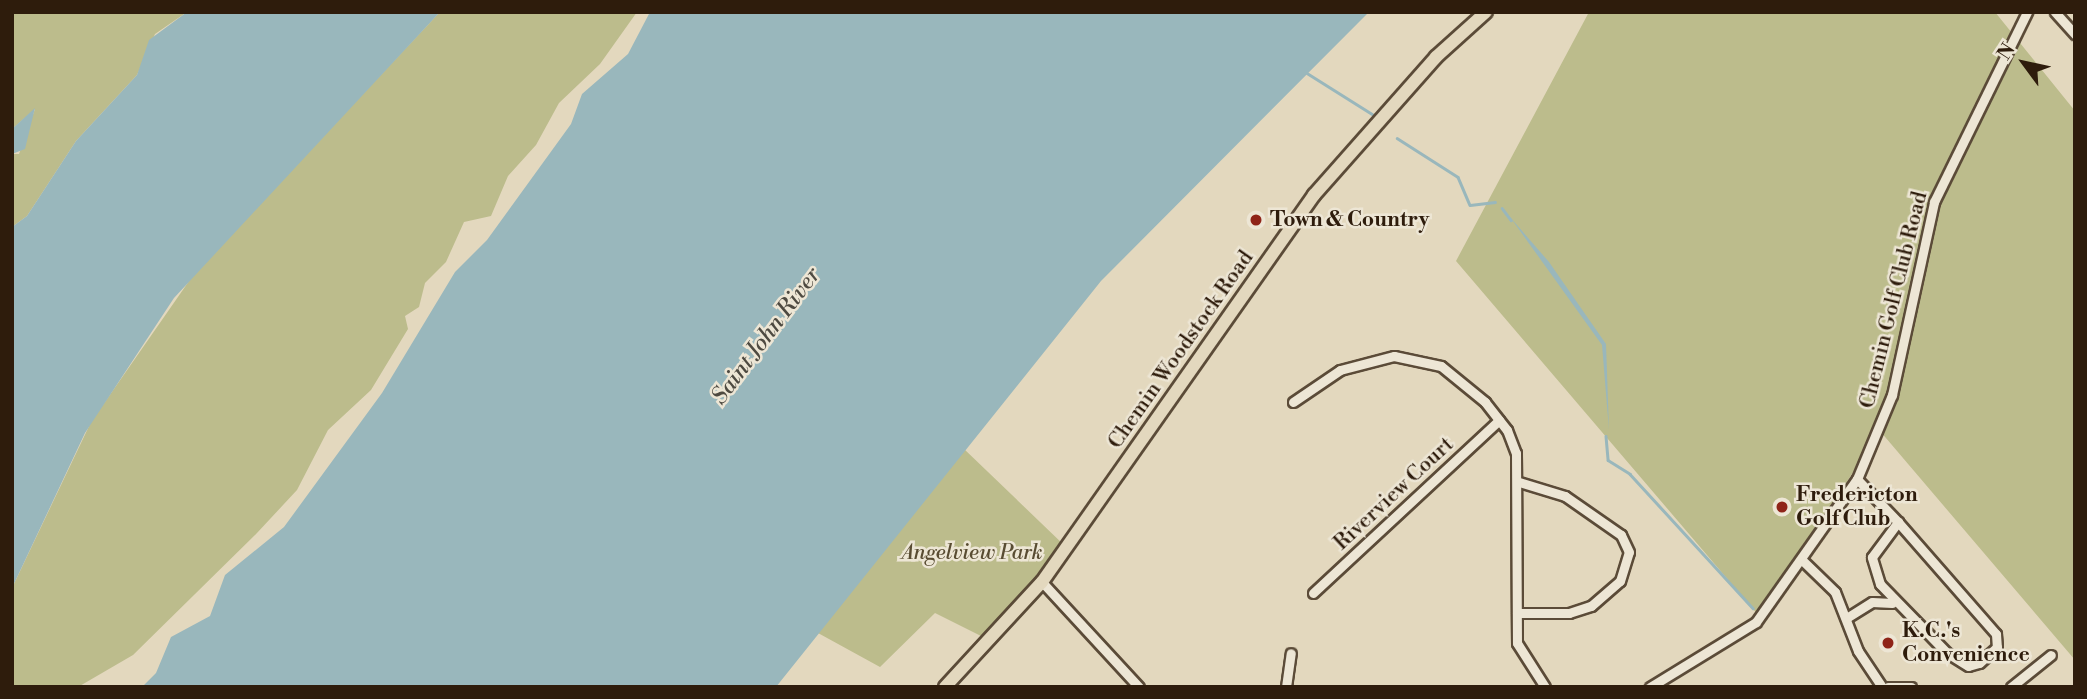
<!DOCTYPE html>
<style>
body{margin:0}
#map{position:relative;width:2087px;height:699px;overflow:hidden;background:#e3d8be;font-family:"Libre Bodoni",serif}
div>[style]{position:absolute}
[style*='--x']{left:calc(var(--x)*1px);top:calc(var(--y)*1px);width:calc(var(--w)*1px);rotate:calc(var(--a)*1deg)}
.green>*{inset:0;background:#bcbc8c}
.water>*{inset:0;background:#99b7bc}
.stream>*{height:2.5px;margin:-1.25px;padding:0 1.25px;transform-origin:1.25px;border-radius:1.25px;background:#99b7bc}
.roads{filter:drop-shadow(2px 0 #5b4b38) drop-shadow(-2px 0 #5b4b38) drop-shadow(0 2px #5b4b38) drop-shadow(0 -2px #5b4b38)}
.minor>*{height:9px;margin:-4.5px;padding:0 4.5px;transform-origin:4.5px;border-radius:4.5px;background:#ede6d5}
.major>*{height:12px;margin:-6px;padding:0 6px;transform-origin:6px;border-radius:6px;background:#e3d8be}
.dots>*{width:19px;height:19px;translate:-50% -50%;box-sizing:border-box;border:4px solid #ede6d5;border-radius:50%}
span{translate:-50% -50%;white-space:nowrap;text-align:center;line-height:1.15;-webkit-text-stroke:5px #ede6d5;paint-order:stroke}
.poi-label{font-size:21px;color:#2e1c0c;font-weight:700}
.left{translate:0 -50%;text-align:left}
.street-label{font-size:21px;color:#2e1c0c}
.park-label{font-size:21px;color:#594c32;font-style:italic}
.water-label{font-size:23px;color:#4e4a41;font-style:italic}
.frame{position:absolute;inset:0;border:14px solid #2e1c0c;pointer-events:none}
.north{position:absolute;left:1989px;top:28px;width:70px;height:70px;-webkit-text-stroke:5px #ede6d5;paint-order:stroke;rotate:303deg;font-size:19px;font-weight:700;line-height:28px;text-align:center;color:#2e1c0c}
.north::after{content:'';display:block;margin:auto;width:24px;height:32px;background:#2e1c0c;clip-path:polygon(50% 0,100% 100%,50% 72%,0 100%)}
</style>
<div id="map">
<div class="green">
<div style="clip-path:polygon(12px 12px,187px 12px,155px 34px,137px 75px,76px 141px,27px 216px,12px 227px,12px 154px,19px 154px,35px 109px,12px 129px)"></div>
<div style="clip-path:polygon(440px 12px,637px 12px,600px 64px,559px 103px,536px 145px,508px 176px,491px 216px,464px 222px,446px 262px,425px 283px,419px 307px,405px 316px,408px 329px,371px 390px,328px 430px,297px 490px,257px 533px,133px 655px,78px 687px,12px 687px,12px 588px,91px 422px,196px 271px)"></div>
<div style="clip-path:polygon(1589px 12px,1995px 12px,2075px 111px,2075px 660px,1880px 431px,1759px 616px,1456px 261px)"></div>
<div style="clip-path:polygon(963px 448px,1066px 547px,989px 640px,935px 613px,880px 667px,818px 633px)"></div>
</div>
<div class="water">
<div style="clip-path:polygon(187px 12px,440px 12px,174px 298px,85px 433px,12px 588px,12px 227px,27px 216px,76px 141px,137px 75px,149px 40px)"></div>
<div style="clip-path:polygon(650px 12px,1369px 12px,1101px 281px,776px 687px,142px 687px,156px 673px,171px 637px,210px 616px,225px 575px,284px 527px,382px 393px,455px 272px,487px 240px,571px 124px,582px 94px,628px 54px)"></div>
<div style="clip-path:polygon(35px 108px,25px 149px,12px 154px,12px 129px)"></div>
<div style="clip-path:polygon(1510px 217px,1549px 262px,1606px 344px,1609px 430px,1602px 345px)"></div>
</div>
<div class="stream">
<div style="--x:1307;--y:73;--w:77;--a:32.2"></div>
<div style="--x:1397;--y:138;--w:72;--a:32.6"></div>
<div style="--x:1458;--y:177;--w:30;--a:67"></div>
<div style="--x:1470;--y:205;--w:25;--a:-7"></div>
<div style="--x:1502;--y:208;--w:15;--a:53"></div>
<div style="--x:1606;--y:436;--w:24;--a:85"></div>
<div style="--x:1608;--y:460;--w:26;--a:32"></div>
<div style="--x:1630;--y:474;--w:182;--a:47.5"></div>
</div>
<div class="roads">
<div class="minor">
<div style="--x:2055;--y:12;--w:30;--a:48"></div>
<div style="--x:1293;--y:402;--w:57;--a:-34.2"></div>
<div style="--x:1340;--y:370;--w:56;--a:-14.5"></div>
<div style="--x:1394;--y:356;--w:48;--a:12"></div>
<div style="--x:1441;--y:366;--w:57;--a:39.3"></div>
<div style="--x:1485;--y:402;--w:36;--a:52"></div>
<div style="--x:1507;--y:430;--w:25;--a:69"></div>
<div style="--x:1516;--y:453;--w:190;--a:89.7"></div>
<div style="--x:1517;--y:643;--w:52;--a:57.5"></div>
<div style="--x:1857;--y:479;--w:59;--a:46.4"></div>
<div style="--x:1898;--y:522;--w:149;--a:48.8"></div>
<div style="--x:1996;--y:634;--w:13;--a:86"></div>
<div style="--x:1997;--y:647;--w:24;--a:138"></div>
<div style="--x:1979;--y:663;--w:11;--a:165"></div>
<div style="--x:1968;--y:666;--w:25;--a:-148"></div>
<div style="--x:1947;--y:653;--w:96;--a:-134.2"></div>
<div style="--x:1880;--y:584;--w:28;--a:-107"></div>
<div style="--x:1872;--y:557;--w:44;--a:-53.4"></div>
<div style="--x:1802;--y:560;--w:46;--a:44.1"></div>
<div style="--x:1835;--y:592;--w:63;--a:68.7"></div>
<div style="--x:1858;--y:651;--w:43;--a:56.3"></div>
<div style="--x:1042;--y:582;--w:143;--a:47.3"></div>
<div style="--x:1313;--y:593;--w:254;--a:-42.9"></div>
<div style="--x:1517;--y:613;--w:52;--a:0"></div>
<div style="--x:1569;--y:613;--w:23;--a:-18"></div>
<div style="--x:1591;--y:606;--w:38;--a:-41"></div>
<div style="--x:1620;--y:581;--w:30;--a:-73"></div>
<div style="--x:1629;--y:552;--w:19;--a:-115"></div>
<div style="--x:1621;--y:535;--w:68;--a:-145.1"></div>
<div style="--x:1565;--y:496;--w:48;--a:-163.1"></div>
<div style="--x:1848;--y:617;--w:28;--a:-32"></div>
<div style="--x:1872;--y:602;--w:20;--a:3"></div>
<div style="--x:1286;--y:687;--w:34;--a:-82"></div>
<div style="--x:1650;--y:687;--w:124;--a:-31.5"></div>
<div style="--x:1756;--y:622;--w:175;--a:-54.8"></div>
<div style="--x:1857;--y:479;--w:91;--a:-67.4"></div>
<div style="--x:1892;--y:395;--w:198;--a:-77.7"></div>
<div style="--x:1934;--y:202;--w:212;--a:-63.9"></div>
<div style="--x:1888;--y:687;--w:23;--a:0"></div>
<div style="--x:2011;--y:687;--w:51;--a:-38.7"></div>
</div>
<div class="major">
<div style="--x:945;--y:687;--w:143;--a:-47.3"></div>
<div style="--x:1042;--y:582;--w:473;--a:-54.9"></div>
<div style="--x:1314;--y:195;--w:184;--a:-48.5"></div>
<div style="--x:1436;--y:57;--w:67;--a:-42"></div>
</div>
</div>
<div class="dots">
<div style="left:1256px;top:220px;background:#8f2418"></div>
<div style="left:1782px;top:507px;background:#8f2418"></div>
<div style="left:1888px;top:643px;background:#8f2418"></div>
</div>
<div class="poi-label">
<span class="left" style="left:1270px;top:220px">Town &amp; Country</span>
<span class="left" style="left:1796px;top:507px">Fredericton<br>Golf Club</span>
<span class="left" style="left:1902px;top:643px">K.C.'s<br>Convenience</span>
</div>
<div class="street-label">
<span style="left:1894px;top:300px;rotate:-76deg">Chemin Golf Club Road</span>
<span style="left:1181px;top:350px;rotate:-55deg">Chemin Woodstock Road</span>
<span style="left:1394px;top:494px;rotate:-43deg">Riverview Court</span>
</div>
<div class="park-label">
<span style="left:972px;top:553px">Angelview Park</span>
</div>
<div class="water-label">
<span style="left:766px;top:336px;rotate:-53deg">Saint John River</span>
</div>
<div class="frame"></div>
<div class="north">N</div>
</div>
